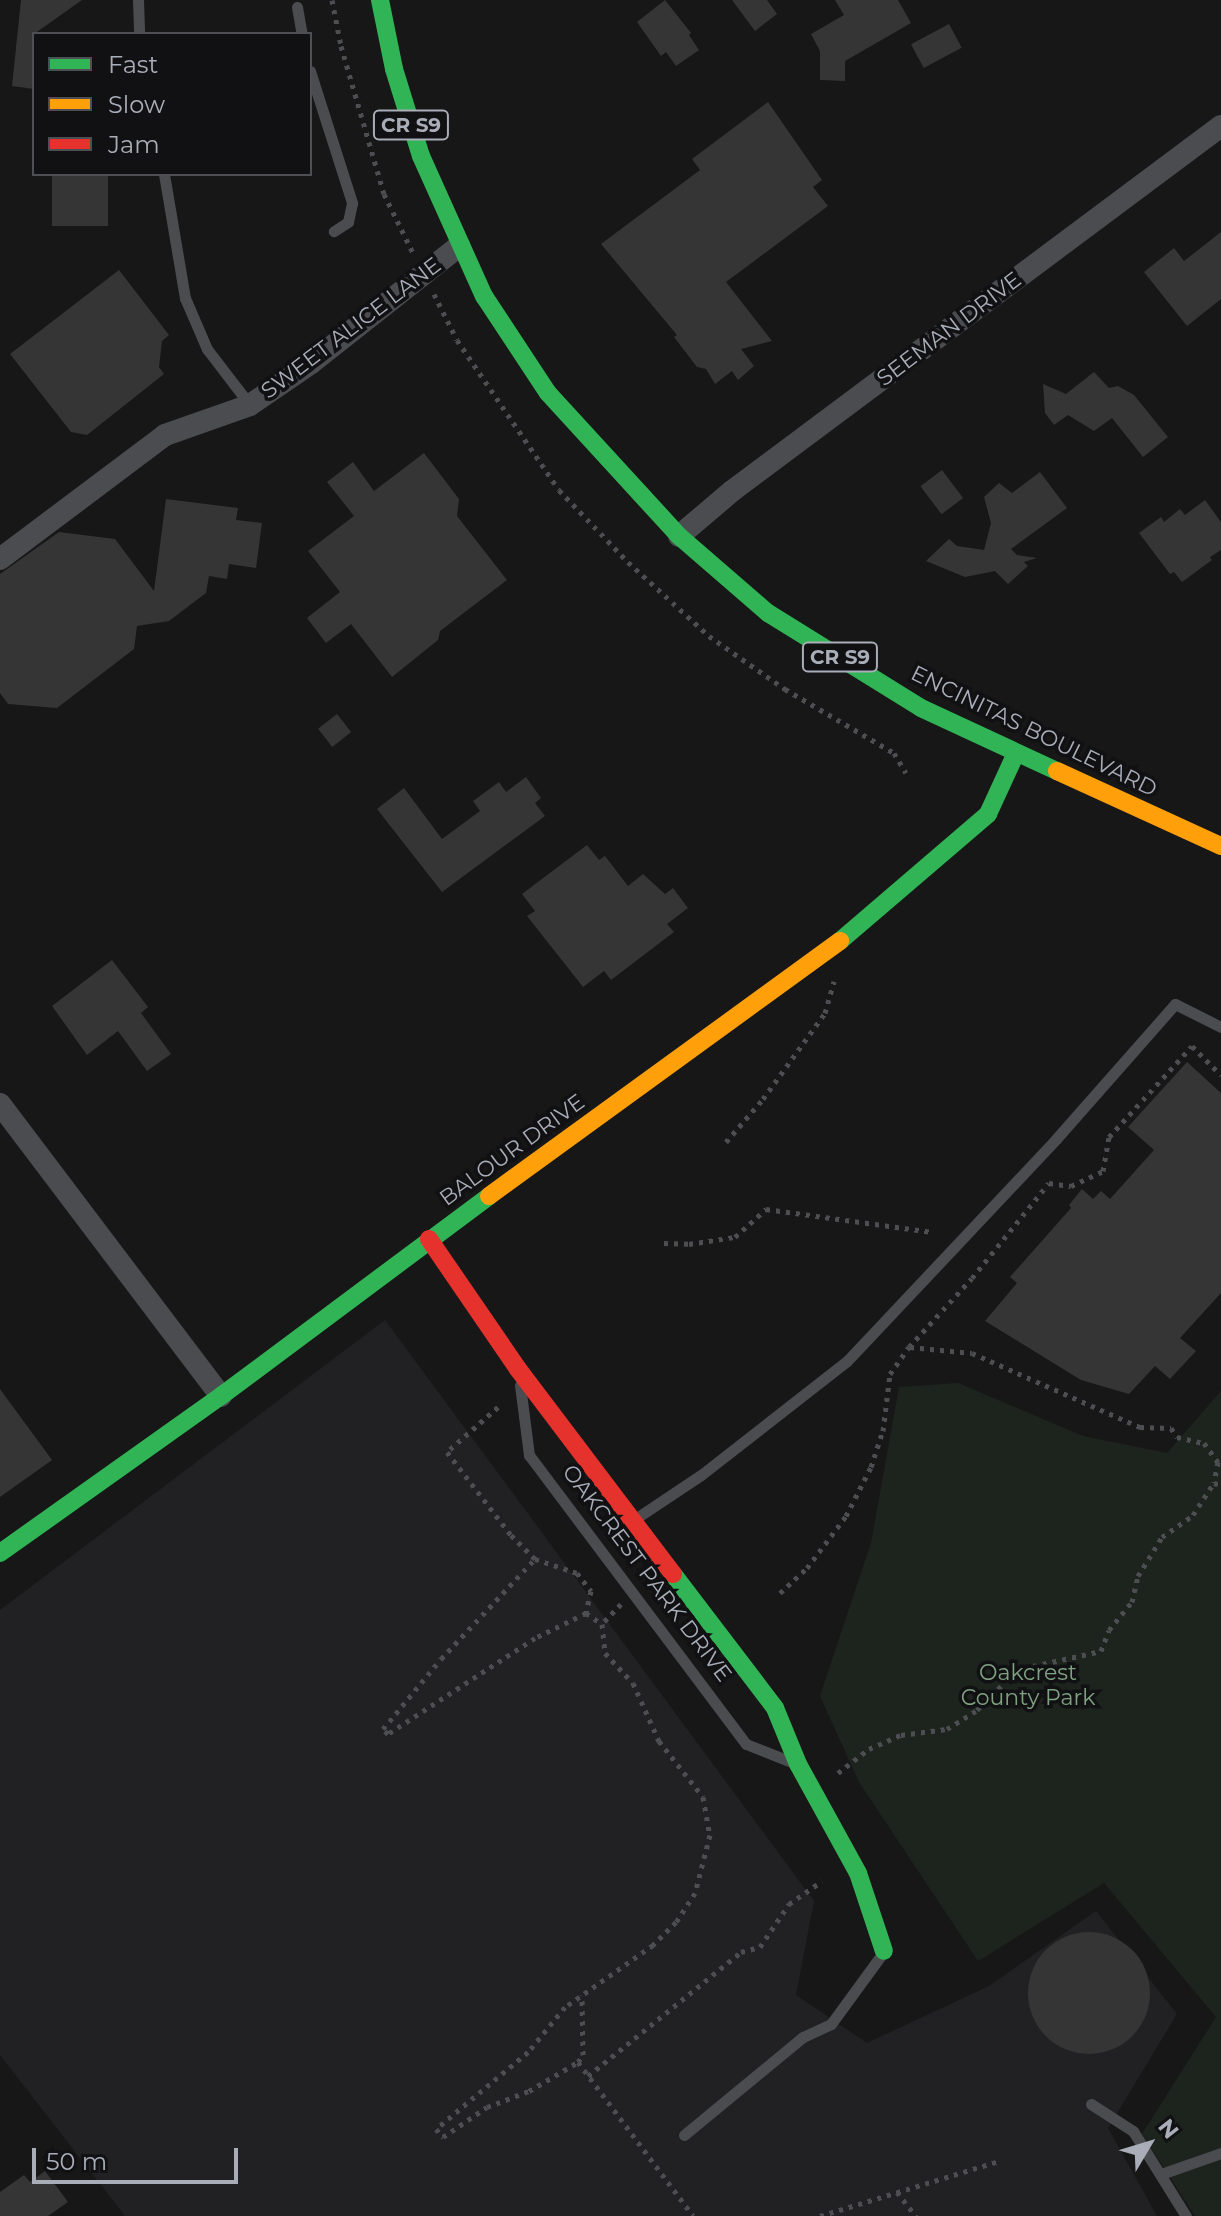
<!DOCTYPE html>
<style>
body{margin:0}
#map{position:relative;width:1221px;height:2216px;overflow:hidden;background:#171717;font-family:Montserrat,sans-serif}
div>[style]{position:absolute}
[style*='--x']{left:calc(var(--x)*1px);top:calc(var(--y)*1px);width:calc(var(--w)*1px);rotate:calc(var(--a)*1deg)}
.built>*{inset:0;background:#212123}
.green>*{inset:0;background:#1d241e}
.building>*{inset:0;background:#353536;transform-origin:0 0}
.round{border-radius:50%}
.path>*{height:5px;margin-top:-2.5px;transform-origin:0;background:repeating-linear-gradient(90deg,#4d4e52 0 4px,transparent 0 10px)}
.lane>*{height:11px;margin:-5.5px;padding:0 5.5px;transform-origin:5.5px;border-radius:5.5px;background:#4b4c50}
.street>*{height:22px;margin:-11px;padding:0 11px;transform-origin:11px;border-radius:11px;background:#4b4c50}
.fast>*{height:18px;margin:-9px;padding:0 9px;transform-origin:9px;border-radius:9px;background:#30b455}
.slow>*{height:18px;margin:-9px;padding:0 9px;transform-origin:9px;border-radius:9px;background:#ff9f0a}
.jam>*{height:18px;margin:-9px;padding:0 9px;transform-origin:9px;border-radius:9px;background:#e5322d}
span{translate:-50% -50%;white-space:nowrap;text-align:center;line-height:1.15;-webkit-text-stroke:7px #111113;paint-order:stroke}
.shield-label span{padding:2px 6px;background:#111113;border:2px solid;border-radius:6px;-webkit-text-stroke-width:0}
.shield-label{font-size:20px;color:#a8adb8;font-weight:700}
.street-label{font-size:22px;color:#a8adb8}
.park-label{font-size:22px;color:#7fa381}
.legend{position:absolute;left:32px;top:32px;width:280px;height:144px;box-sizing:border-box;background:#111113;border:2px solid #4d4f55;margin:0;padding:10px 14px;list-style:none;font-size:24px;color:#a8adb8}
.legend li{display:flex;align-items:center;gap:16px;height:40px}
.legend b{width:40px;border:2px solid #4d4f55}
.north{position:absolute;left:1109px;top:2104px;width:80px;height:80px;-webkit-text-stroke:6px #111113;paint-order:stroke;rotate:52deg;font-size:22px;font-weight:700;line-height:32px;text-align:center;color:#a8adb8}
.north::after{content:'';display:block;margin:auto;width:28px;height:36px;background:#a8adb8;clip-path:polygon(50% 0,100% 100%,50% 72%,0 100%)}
.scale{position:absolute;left:32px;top:2148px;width:206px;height:36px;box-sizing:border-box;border:4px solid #a8adb8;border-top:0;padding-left:10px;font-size:24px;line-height:28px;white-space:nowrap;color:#a8adb8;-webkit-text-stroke:6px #111113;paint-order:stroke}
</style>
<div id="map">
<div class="built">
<div style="clip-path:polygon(385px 1320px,814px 1901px,796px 1995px,867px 2043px,989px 1986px,1096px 1911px,1177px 2014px,1108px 2128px,1157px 2216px,125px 2216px,0 2055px,0 1610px)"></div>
</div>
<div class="green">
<div style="clip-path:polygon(958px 1383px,1083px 1436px,1167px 1453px,1221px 1391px,1221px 2216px,1195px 2216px,1142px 2134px,1216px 2017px,1104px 1883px,978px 1961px,859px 1782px,820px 1696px,871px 1543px,899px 1387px)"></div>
</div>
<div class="building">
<div style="clip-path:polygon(21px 0,82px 0,34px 34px,34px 89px,12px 86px)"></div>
<div style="clip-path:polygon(665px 0,691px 33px,689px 35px,699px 50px,676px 66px,666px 52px,661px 56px,637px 22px)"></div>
<div style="clip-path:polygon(732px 0,767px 0,777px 14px,755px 31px)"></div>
<div style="clip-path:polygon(835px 0,898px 0,911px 23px,845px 61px,845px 81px,820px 80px,820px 51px,811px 34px,844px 15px)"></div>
<div style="left:949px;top:24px;width:27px;height:43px;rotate:62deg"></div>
<div style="clip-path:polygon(768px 102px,822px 180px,813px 187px,828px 206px,726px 282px,772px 341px,741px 349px,754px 366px,738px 380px,732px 371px,715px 384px,706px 369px,697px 367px,674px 337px,677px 335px,601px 244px,700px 170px,692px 159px)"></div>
<div style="left:52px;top:174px;width:56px;height:52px"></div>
<div style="clip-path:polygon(1221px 232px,1221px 299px,1187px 326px,1144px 272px,1174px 248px,1184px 261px)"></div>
<div style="clip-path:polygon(119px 270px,169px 335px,162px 341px,159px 367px,164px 374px,87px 435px,71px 432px,10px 354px)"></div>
<div style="clip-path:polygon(1094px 372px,1109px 388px,1118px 386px,1134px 395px,1168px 437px,1143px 457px,1112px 418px,1094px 431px,1068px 415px,1054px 425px,1045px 413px,1043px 384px,1066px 394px)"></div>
<div style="clip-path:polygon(424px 453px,459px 499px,457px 516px,507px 580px,440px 631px,438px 640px,392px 677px,351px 624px,326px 643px,307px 618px,340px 592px,308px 551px,354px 516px,327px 482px,353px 462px,374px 491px)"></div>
<div style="left:942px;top:470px;width:35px;height:27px;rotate:53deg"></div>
<div style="clip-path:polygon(1040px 472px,1067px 508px,1011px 549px,1017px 555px,1037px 558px,1024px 562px,1028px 566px,1008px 584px,995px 571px,965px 577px,926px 561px,949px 539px,957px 546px,984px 550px,991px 523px,984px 497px,999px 483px,1012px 493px)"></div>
<div style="clip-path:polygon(166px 499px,238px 508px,236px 520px,262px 523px,256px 568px,229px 564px,227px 579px,209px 576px,206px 593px,169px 621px,137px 626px,134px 649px,57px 708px,8px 704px,0 693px,0 574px,59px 532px,115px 539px,154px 591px)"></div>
<div style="clip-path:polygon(1205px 500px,1221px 522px,1221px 550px,1210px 557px,1212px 560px,1182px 582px,1174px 572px,1170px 574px,1139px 533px,1161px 517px,1164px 522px,1180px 509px,1185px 515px)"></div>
<div style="left:337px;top:714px;width:23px;height:24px;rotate:52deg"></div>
<div style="clip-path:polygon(526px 777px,541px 798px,535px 803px,545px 816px,442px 892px,377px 809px,404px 788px,442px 839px,480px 811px,473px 801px,499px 782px,506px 792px)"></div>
<div style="clip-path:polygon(587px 845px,599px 860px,605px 856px,628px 886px,643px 874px,665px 894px,673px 888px,688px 908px,667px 924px,674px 932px,611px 980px,604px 971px,583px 987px,527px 916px,535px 911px,522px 894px)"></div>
<div style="clip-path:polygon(112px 960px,148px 1007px,141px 1013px,171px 1054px,147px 1071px,118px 1031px,87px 1055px,52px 1006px)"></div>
<div style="clip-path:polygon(1187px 1062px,1221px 1093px,1221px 1293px,1180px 1338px,1196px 1351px,1170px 1379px,1155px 1366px,1129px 1394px,1081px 1380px,985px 1321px,1017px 1283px,1010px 1277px,1071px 1208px,1069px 1205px,1082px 1189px,1093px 1199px,1101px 1191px,1110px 1199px,1154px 1150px,1128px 1127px)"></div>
<div style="clip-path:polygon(0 1389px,52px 1460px,0 1497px)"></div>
<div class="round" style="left:1028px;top:1932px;width:122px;height:122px"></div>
<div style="clip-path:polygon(45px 2171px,68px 2202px,48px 2216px,0 2216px,0 2192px,24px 2175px,30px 2182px)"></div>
</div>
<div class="path">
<div style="--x:332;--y:0;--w:47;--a:78.9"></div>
<div style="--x:341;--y:46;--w:154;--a:73.8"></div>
<div style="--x:384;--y:194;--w:66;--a:63.8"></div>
<div style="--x:434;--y:294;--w:51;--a:63.4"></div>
<div style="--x:457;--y:340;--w:181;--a:55.8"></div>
<div style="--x:559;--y:490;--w:100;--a:46.2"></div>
<div style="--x:628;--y:562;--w:110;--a:42.4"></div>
<div style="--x:709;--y:636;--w:93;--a:34.9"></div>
<div style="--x:785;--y:689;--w:126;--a:30.4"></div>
<div style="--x:894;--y:753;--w:23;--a:59"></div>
<div style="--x:726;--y:1142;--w:57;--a:-49.3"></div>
<div style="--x:763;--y:1099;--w:106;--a:-54.2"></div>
<div style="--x:825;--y:1013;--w:33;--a:-74"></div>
<div style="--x:664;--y:1243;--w:25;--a:2"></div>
<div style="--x:689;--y:1244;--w:47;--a:-8.7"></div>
<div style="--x:735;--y:1237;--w:42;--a:-42.1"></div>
<div style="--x:766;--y:1209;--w:168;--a:7.9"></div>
<div style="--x:910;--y:1347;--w:62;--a:5.5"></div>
<div style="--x:972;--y:1353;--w:184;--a:23.8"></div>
<div style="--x:1140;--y:1427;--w:31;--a:2"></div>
<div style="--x:1171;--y:1428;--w:11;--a:56"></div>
<div style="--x:1177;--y:1437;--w:28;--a:13"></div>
<div style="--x:1204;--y:1443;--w:24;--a:54"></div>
<div style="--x:1218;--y:1462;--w:21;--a:101"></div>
<div style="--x:498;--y:1407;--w:68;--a:138.6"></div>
<div style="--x:447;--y:1452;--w:105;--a:52.4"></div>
<div style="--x:511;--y:1535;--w:34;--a:45"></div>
<div style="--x:780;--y:1593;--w:37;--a:-43"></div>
<div style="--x:807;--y:1568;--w:65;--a:-53.1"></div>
<div style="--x:846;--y:1516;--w:55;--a:-63"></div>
<div style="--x:871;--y:1467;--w:38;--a:-72"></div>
<div style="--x:883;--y:1431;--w:57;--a:-83"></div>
<div style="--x:890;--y:1374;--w:33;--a:-55"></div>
<div style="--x:909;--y:1347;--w:93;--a:-47.6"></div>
<div style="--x:972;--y:1278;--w:122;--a:-51"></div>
<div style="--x:1049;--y:1183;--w:22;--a:8"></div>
<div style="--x:1071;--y:1186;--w:35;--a:-25"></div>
<div style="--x:1103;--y:1171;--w:35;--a:-80"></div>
<div style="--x:1109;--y:1137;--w:123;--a:-47.6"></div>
<div style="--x:1192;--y:1046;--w:41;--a:45"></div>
<div style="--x:621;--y:1604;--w:28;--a:134"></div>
<div style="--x:602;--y:1624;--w:29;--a:84"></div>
<div style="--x:605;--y:1653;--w:41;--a:47"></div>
<div style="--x:633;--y:1683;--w:64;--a:65.9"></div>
<div style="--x:659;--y:1741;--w:71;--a:51.8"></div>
<div style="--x:703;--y:1797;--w:39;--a:80"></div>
<div style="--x:710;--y:1835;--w:60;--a:104.5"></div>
<div style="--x:695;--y:1893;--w:35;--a:123"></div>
<div style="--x:676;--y:1922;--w:33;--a:135"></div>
<div style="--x:653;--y:1945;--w:108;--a:144.8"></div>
<div style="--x:565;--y:2007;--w:58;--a:129.4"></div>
<div style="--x:528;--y:2052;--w:120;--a:140.1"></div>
<div style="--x:436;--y:2129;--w:11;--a:49"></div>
<div style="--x:443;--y:2137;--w:53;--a:-34.3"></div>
<div style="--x:487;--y:2107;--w:45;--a:-20.9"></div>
<div style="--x:529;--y:2091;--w:57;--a:-30.6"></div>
<div style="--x:578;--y:2062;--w:192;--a:53.2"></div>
<div style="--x:586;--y:1613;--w:57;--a:153.9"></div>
<div style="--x:535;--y:1638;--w:176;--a:146.9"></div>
<div style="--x:388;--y:1734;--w:7;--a:-135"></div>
<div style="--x:383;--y:1729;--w:91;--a:-50.4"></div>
<div style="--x:441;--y:1659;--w:137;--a:-46.8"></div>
<div style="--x:535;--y:1559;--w:44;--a:18.4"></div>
<div style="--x:577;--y:1573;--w:23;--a:52"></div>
<div style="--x:591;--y:1591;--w:23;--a:103"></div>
<div style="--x:586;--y:1613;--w:19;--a:35"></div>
<div style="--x:838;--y:1773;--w:39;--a:-38"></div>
<div style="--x:869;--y:1749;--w:35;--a:-24"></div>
<div style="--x:901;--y:1735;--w:46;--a:-7.4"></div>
<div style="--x:947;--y:1729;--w:36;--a:-32"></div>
<div style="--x:977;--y:1710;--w:47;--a:-45"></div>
<div style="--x:1010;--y:1677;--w:25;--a:-26"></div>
<div style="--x:1033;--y:1666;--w:70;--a:-12.4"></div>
<div style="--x:1101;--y:1651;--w:22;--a:-69"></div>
<div style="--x:1109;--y:1630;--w:36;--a:-51"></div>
<div style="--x:1132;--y:1602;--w:27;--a:-77"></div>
<div style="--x:1138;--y:1576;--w:46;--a:-58.4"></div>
<div style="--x:1162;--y:1537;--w:38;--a:-35"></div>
<div style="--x:1193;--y:1515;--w:38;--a:-57"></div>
<div style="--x:1214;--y:1483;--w:7;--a:16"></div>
<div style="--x:578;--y:2062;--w:9;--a:-54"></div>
<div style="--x:583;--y:2055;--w:60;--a:-91"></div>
<div style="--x:588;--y:2076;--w:197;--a:-39"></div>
<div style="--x:741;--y:1952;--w:20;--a:-15"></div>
<div style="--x:760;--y:1947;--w:52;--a:-56"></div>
<div style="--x:789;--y:1904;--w:40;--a:-34.9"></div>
<div style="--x:897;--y:2192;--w:31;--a:52"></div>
<div style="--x:820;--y:2216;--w:187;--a:-17.1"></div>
</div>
<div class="lane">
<div style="--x:138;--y:0;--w:34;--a:88"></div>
<div style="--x:297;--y:7;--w:27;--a:80"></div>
<div style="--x:310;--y:71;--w:139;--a:72.3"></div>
<div style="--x:352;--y:203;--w:19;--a:102"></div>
<div style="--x:348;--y:222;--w:17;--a:147"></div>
<div style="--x:164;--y:174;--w:126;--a:80.4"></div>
<div style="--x:185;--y:298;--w:56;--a:66.7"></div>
<div style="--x:207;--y:349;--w:71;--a:52.5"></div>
<div style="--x:520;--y:1385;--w:71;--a:82.7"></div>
<div style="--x:529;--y:1455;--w:361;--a:53.1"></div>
<div style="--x:746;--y:1744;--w:46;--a:21.6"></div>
<div style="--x:635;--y:1519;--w:79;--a:-33.7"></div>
<div style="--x:701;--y:1475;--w:185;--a:-38"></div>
<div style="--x:847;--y:1361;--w:305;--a:-46.7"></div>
<div style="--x:1056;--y:1139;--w:180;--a:-48.6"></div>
<div style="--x:1175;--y:1004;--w:51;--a:26.6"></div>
<div style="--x:1091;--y:2104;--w:50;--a:32.7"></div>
<div style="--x:1133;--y:2131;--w:100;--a:58.1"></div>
<div style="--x:684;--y:2135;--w:154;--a:-39.5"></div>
<div style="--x:803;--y:2037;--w:31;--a:-25"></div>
<div style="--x:831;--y:2024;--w:87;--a:-53.9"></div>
<div style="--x:1161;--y:2174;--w:64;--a:-19.3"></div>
</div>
<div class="street">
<div style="--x:679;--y:536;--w:70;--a:-40.3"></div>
<div style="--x:732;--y:491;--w:610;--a:-36.74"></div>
<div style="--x:0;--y:559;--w:206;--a:-36.9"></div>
<div style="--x:165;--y:435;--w:90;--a:-19.4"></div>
<div style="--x:250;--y:405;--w:74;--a:-34.5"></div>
<div style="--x:311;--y:363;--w:189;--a:-38.3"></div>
<div style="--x:0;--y:1104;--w:366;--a:52.9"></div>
</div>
<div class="fast">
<div style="--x:380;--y:0;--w:70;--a:78.5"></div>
<div style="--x:394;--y:69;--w:91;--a:72.8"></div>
<div style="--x:421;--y:156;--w:154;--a:65.8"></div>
<div style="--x:484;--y:296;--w:116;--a:56.6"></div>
<div style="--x:548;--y:393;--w:194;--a:47.5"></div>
<div style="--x:679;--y:536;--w:118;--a:40.9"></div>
<div style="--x:768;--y:613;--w:180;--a:31.8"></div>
<div style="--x:921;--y:708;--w:150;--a:24.9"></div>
<div style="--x:840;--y:941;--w:195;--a:-40.6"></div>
<div style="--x:988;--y:814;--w:67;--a:-65.3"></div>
<div style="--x:0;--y:1553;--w:271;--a:-35.4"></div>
<div style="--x:221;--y:1396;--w:334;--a:-36.7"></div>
<div style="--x:673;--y:1574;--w:168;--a:52.7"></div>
<div style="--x:775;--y:1708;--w:61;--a:67.7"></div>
<div style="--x:798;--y:1764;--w:124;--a:61.2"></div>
<div style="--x:858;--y:1873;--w:82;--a:71.6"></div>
</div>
<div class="slow">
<div style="--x:1057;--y:771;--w:180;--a:24.6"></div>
<div style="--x:489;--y:1196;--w:434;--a:-36"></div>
</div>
<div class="jam">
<div style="--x:429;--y:1239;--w:158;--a:55.6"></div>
<div style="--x:518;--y:1369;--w:257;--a:52.9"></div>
</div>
<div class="shield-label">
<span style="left:411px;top:125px">CR S9</span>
<span style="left:840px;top:657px">CR S9</span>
</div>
<div class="street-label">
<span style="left:351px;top:328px;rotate:-37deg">SWEET ALICE LANE</span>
<span style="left:949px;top:329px;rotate:-37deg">SEEMAN DRIVE</span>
<span style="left:1034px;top:731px;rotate:26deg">ENCINITAS BOULEVARD</span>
<span style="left:512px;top:1150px;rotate:-36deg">BALOUR DRIVE</span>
<span style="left:647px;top:1573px;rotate:53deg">OAKCREST PARK DRIVE</span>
</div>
<div class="park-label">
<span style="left:1028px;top:1685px">Oakcrest<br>County Park</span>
</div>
<ul class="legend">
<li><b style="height:10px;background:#30b455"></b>Fast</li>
<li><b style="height:10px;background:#ff9f0a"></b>Slow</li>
<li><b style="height:10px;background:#e5322d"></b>Jam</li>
</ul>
<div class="north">N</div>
<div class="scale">50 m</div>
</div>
